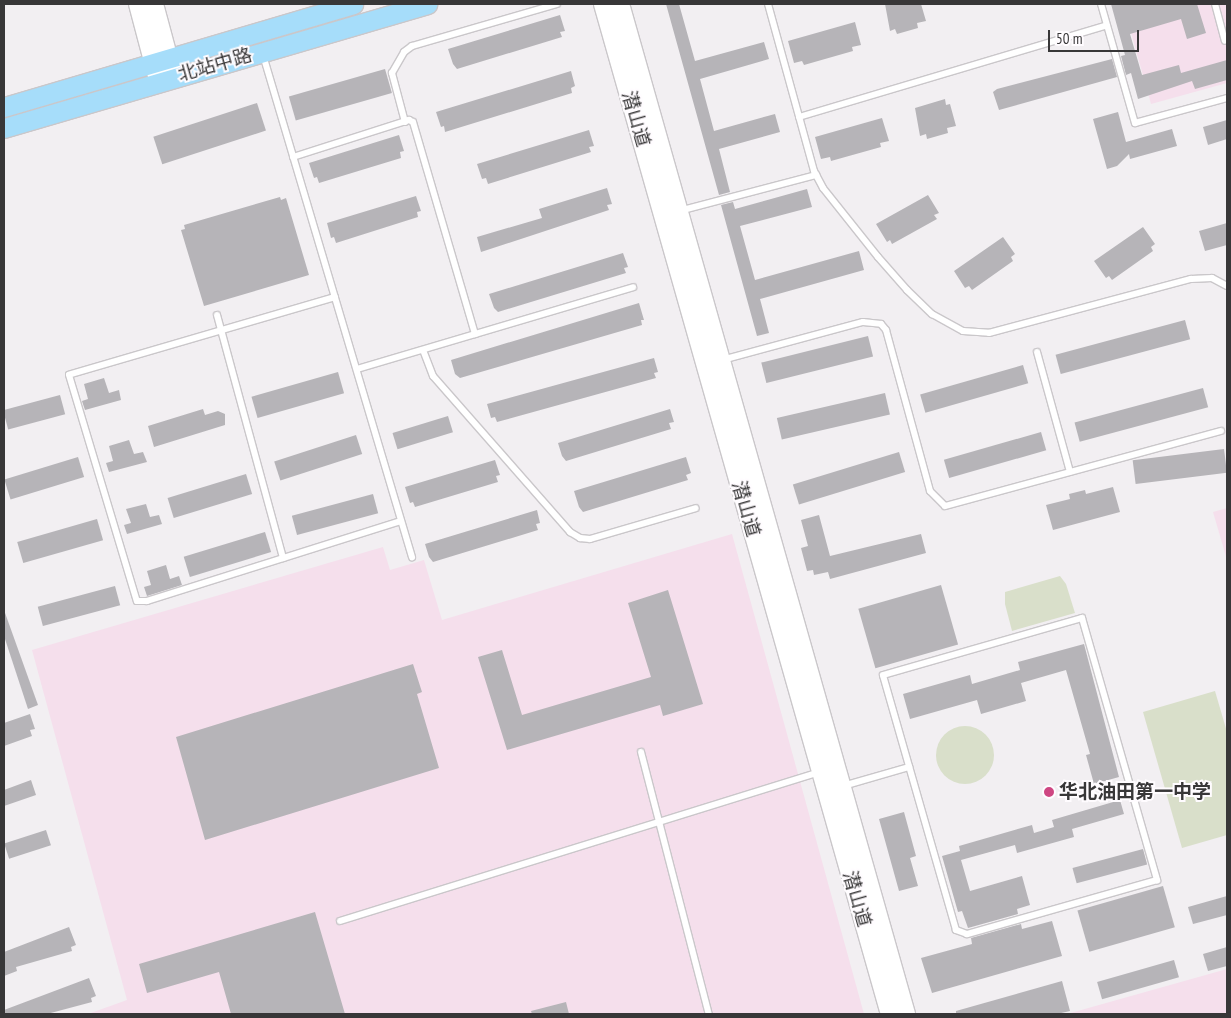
<!DOCTYPE html>
<meta charset="utf-8">
<style>
body{margin:0}
#map{position:relative;width:1231px;height:1018px;overflow:hidden;background:#f2eff2;font-family:"PT Sans Narrow","Noto Sans SC",sans-serif}
div>[style]{position:absolute}
[style*='--x']{left:calc(var(--x)*1px);top:calc(var(--y)*1px);width:calc(var(--w)*1px);rotate:calc(var(--a)*1deg)}
.commercial>*{inset:0;background:#f5dfec}
.green>*{inset:0;background:#d9dfca}
.round{border-radius:50%}
.building>*{inset:0;background:#b6b4b8;transform-origin:0 0}
.roads{filter:drop-shadow(1px 0 #cac7ca) drop-shadow(-1px 0 #cac7ca) drop-shadow(0 1px #cac7ca) drop-shadow(0 -1px #cac7ca)}
.lane>*{height:6px;margin:-3px;padding:0 3px;transform-origin:3px;border-radius:3px;background:#fff}
.secondary>*{height:18px;margin:-9px;padding:0 9px;transform-origin:9px;border-radius:9px;background:#fff}
.primary>*{height:19px;margin:-9.5px;padding:0 9.5px;transform-origin:9.5px;border-radius:9.5px;background:#a6ddfa}
.dots>*{width:14px;height:14px;translate:-50% -50%;box-sizing:border-box;border:2px solid #fffcff;border-radius:50%}
span{translate:-50% -50%;white-space:nowrap;text-align:center;line-height:1.15;-webkit-text-stroke:4px #fffcff;paint-order:stroke}
.street-label{font-size:19px;color:#383738}
.poi-label{font-size:19px;color:#383738;font-weight:700}
.left{translate:0 -50%;text-align:left}
.frame{position:absolute;inset:0;border:5px solid #383738;pointer-events:none}
.scale{position:absolute;left:1048px;top:30px;width:91px;height:22px;box-sizing:border-box;border:2px solid #383738;border-top:0;padding-left:6px;font-size:15px;line-height:18px;white-space:nowrap;color:#383738;-webkit-text-stroke:4px #fffcff;paint-order:stroke}
</style>
<div id="map">
<div class="commercial">
<div style="clip-path:polygon(1123px 4px,1227px 4px,1227px 83px,1151px 104px)"></div>
<div style="clip-path:polygon(1227px 508px,1227px 560px,1213px 512px)"></div>
<div style="clip-path:polygon(732px 534px,864px 1014px,88px 1014px,127px 1000px,32px 650px,383px 547px,390px 570px,424px 560px,442px 620px)"></div>
<div style="clip-path:polygon(1227px 969px,1227px 1014px,1067px 1014px)"></div>
</div>
<div class="green">
<div style="clip-path:polygon(1060px 576px,1066px 584px,1075px 613px,1012px 631px,1005px 604px,1005px 592px)"></div>
<div style="clip-path:polygon(1215px 691px,1227px 732px,1227px 835px,1182px 848px,1143px 712px)"></div>
<div class="round" style="left:936px;top:726px;width:58px;height:58px"></div>
</div>
<div class="building">
<div style="clip-path:polygon(666px 4px,679px 4px,695px 61px,764px 42px,769px 59px,700px 79px,714px 131px,775px 114px,780px 132px,719px 149px,730px 192px,719px 195px)"></div>
<div style="clip-path:polygon(885px 4px,921px 4px,926px 21px,917px 23px,918px 28px,897px 34px,895px 29px,890px 31px)"></div>
<div style="clip-path:polygon(1111px 4px,1197px 4px,1206px 33px,1187px 39px,1181px 19px,1130px 34px,1142px 75px,1179px 65px,1181px 73px,1227px 60px,1227px 80px,1195px 89px,1192px 81px,1138px 99px,1131px 73px,1126px 75px,1121px 56px,1125px 55px)"></div>
<div style="clip-path:polygon(560px 15px,565px 31px,560px 32px,562px 37px,457px 69px,453px 64px,448px 49px)"></div>
<div style="clip-path:polygon(855px 22px,861px 45px,852px 47px,853px 51px,804px 65px,802px 61px,794px 63px,788px 41px)"></div>
<div style="clip-path:polygon(1112px 59px,1117px 77px,999px 110px,993px 92px,997px 89px)"></div>
<div style="left:385px;top:69px;width:25px;height:100px;rotate:74deg"></div>
<div style="clip-path:polygon(571px 71px,575px 86px,571px 88px,572px 93px,445px 132px,444px 126px,441px 127px,436px 112px)"></div>
<div style="clip-path:polygon(945px 99px,946px 105px,950px 104px,956px 126px,947px 128px,948px 133px,927px 139px,926px 134px,920px 136px,915px 108px)"></div>
<div style="left:257px;top:103px;width:29px;height:109px;rotate:72deg"></div>
<div style="clip-path:polygon(1118px 112px,1126px 142px,1172px 129px,1177px 146px,1130px 159px,1129px 154px,1117px 166px,1107px 169px,1093px 119px)"></div>
<div style="clip-path:polygon(882px 118px,889px 141px,880px 143px,881px 147px,831px 161px,830px 157px,821px 159px,815px 137px)"></div>
<div style="clip-path:polygon(1227px 120px,1227px 139px,1208px 145px,1203px 127px)"></div>
<div style="clip-path:polygon(589px 130px,594px 146px,589px 147px,591px 152px,488px 184px,486px 178px,482px 179px,477px 164px)"></div>
<div style="clip-path:polygon(399px 135px,404px 151px,400px 152px,401px 158px,319px 183px,317px 177px,314px 178px,309px 163px)"></div>
<div style="clip-path:polygon(607px 188px,612px 204px,607px 205px,609px 210px,481px 252px,477px 237px,542px 218px,539px 209px)"></div>
<div style="clip-path:polygon(807px 189px,812px 207px,740px 226px,755px 280px,859px 251px,864px 270px,760px 299px,769px 333px,757px 336px,721px 205px,733px 202px,735px 209px)"></div>
<div style="clip-path:polygon(928px 195px,939px 213px,934px 215px,937px 219px,892px 244px,890px 240px,887px 242px,876px 224px)"></div>
<div style="clip-path:polygon(416px 196px,421px 211px,417px 212px,418px 217px,336px 243px,334px 237px,331px 238px,327px 223px)"></div>
<div style="clip-path:polygon(280px 197px,281px 200px,286px 198px,309px 275px,204px 306px,181px 230px,185px 229px,184px 225px)"></div>
<div style="clip-path:polygon(1227px 223px,1227px 245px,1205px 251px,1199px 231px)"></div>
<div style="clip-path:polygon(1143px 227px,1155px 244px,1151px 247px,1153px 251px,1112px 280px,1109px 276px,1106px 278px,1094px 261px)"></div>
<div style="clip-path:polygon(1003px 237px,1015px 254px,1011px 257px,1013px 261px,972px 290px,969px 286px,965px 288px,954px 271px)"></div>
<div style="clip-path:polygon(623px 253px,628px 267px,624px 268px,626px 273px,498px 312px,494px 308px,489px 294px)"></div>
<div style="clip-path:polygon(639px 303px,644px 320px,641px 320px,642px 325px,460px 378px,455px 374px,451px 360px)"></div>
<div style="left:1185px;top:320px;width:20px;height:134px;rotate:75deg"></div>
<div style="left:868px;top:336px;width:21px;height:110px;rotate:76deg"></div>
<div style="clip-path:polygon(654px 358px,658px 372px,654px 373px,656px 378px,497px 422px,495px 417px,491px 418px,487px 404px)"></div>
<div style="left:1023px;top:365px;width:19px;height:107px;rotate:74deg"></div>
<div style="left:338px;top:372px;width:22px;height:90px;rotate:74deg"></div>
<div style="clip-path:polygon(104px 378px,109px 393px,119px 390px,121px 400px,85px 410px,82px 401px,88px 399px,84px 384px)"></div>
<div style="left:1203px;top:388px;width:20px;height:133px;rotate:75deg"></div>
<div style="left:885px;top:393px;width:22px;height:111px;rotate:77deg"></div>
<div style="left:60px;top:395px;width:20px;height:59px;rotate:75deg"></div>
<div style="clip-path:polygon(203px 409px,205px 415px,218px 411px,225px 414px,225px 425px,154px 447px,148px 426px)"></div>
<div style="clip-path:polygon(670px 409px,674px 422px,669px 423px,671px 429px,566px 461px,562px 456px,558px 443px)"></div>
<div style="left:448px;top:416px;width:17px;height:58px;rotate:73deg"></div>
<div style="left:1041px;top:432px;width:19px;height:101px;rotate:74deg"></div>
<div style="left:356px;top:435px;width:20px;height:86px;rotate:72deg"></div>
<div style="clip-path:polygon(129px 440px,134px 454px,143px 452px,147px 462px,109px 472px,106px 463px,113px 461px,109px 446px)"></div>
<div style="left:1224px;top:449px;width:24px;height:92px;rotate:83deg"></div>
<div style="left:899px;top:452px;width:21px;height:111px;rotate:73deg"></div>
<div style="left:78px;top:457px;width:21px;height:77px;rotate:73deg"></div>
<div style="clip-path:polygon(686px 457px,691px 473px,686px 475px,688px 480px,583px 512px,579px 507px,574px 491px)"></div>
<div style="clip-path:polygon(495px 460px,500px 475px,496px 476px,498px 482px,415px 507px,413px 502px,410px 503px,405px 487px)"></div>
<div style="left:246px;top:474px;width:21px;height:82px;rotate:73deg"></div>
<div style="clip-path:polygon(1113px 487px,1120px 512px,1053px 530px,1046px 505px,1070px 499px,1069px 494px,1085px 490px,1086px 494px)"></div>
<div style="left:373px;top:494px;width:20px;height:84px;rotate:75deg"></div>
<div style="clip-path:polygon(146px 504px,150px 517px,159px 515px,162px 524px,127px 534px,124px 525px,131px 523px,126px 509px)"></div>
<div style="clip-path:polygon(537px 510px,540px 523px,536px 524px,538px 530px,433px 562px,429px 557px,425px 544px)"></div>
<div style="clip-path:polygon(819px 515px,830px 556px,921px 534px,926px 553px,830px 579px,828px 572px,814px 575px,813px 570px,807px 571px,801px 548px,808px 546px,801px 520px)"></div>
<div style="left:97px;top:519px;width:22px;height:83px;rotate:74deg"></div>
<div style="left:265px;top:532px;width:21px;height:85px;rotate:73deg"></div>
<div style="clip-path:polygon(166px 565px,170px 579px,179px 576px,182px 585px,147px 596px,144px 587px,151px 585px,147px 571px)"></div>
<div style="left:941px;top:585px;width:62px;height:86px;rotate:74deg"></div>
<div style="left:115px;top:586px;width:20px;height:80px;rotate:75deg"></div>
<div style="clip-path:polygon(668px 590px,703px 704px,663px 716px,660px 705px,507px 750px,478px 657px,502px 650px,522px 715px,651px 677px,628px 603px)"></div>
<div style="clip-path:polygon(4px 610px,38px 705px,28px 709px,4px 636px)"></div>
<div style="clip-path:polygon(1084px 644px,1119px 777px,1094px 784px,1086px 755px,1090px 754px,1066px 670px,1021px 683px,1026px 701px,981px 714px,977px 700px,910px 719px,903px 694px,970px 675px,972px 684px,1020px 670px,1018px 662px)"></div>
<div style="clip-path:polygon(413px 664px,422px 692px,417px 694px,439px 768px,205px 840px,176px 737px)"></div>
<div style="clip-path:polygon(30px 714px,35px 729px,30px 730px,32px 736px,4px 746px,4px 723px)"></div>
<div style="clip-path:polygon(31px 780px,36px 795px,4px 806px,4px 790px)"></div>
<div style="clip-path:polygon(1120px 800px,1124px 814px,1072px 829px,1074px 837px,1017px 853px,1015px 845px,961px 860px,970px 891px,1022px 876px,1030px 905px,1017px 909px,1018px 914px,968px 928px,962px 911px,958px 912px,942px 856px,960px 851px,959px 846px,1032px 825px,1034px 833px,1054px 827px,1052px 820px)"></div>
<div style="clip-path:polygon(904px 812px,916px 856px,910px 858px,918px 886px,899px 891px,879px 819px)"></div>
<div style="left:46px;top:830px;width:16px;height:44px;rotate:72deg"></div>
<div style="left:1143px;top:849px;width:16px;height:73px;rotate:75deg"></div>
<div style="left:1163px;top:886px;width:43px;height:89px;rotate:74deg"></div>
<div style="clip-path:polygon(1227px 896px,1227px 915px,1193px 924px,1188px 907px)"></div>
<div style="clip-path:polygon(315px 912px,345px 1014px,231px 1014px,219px 972px,147px 993px,139px 964px)"></div>
<div style="clip-path:polygon(1052px 921px,1062px 956px,932px 993px,921px 958px,972px 944px,971px 938px,1021px 924px,1022px 929px)"></div>
<div style="clip-path:polygon(69px 927px,76px 945px,71px 947px,72px 951px,16px 967px,17px 971px,4px 976px,4px 952px)"></div>
<div style="clip-path:polygon(1227px 947px,1227px 966px,1208px 971px,1203px 954px)"></div>
<div style="left:1174px;top:960px;width:18px;height:80px;rotate:74deg"></div>
<div style="clip-path:polygon(89px 978px,96px 996px,91px 998px,92px 1002px,47px 1014px,4px 1014px,4px 1010px)"></div>
<div style="clip-path:polygon(1062px 981px,1070px 1011px,1057px 1014px,956px 1014px,956px 1011px)"></div>
<div style="clip-path:polygon(566px 1002px,569px 1014px,532px 1014px,531px 1011px)"></div>
</div>
<div class="roads">
<div class="lane">
<div style="--x:768;--y:4;--w:173;--a:74.6"></div>
<div style="--x:814;--y:171;--w:19;--a:62"></div>
<div style="--x:823;--y:188;--w:88;--a:51.4"></div>
<div style="--x:878;--y:257;--w:44;--a:48.7"></div>
<div style="--x:907;--y:290;--w:35;--a:44"></div>
<div style="--x:932;--y:314;--w:35;--a:29"></div>
<div style="--x:963;--y:331;--w:26;--a:4"></div>
<div style="--x:989;--y:333;--w:209;--a:-15"></div>
<div style="--x:1191;--y:279;--w:21;--a:-3"></div>
<div style="--x:1212;--y:278;--w:17;--a:28"></div>
<div style="--x:1101;--y:4;--w:124;--a:74.1"></div>
<div style="--x:1135;--y:123;--w:95;--a:-15.2"></div>
<div style="--x:1215;--y:4;--w:38;--a:75"></div>
<div style="--x:263;--y:55;--w:524;--a:73.47"></div>
<div style="--x:799;--y:117;--w:321;--a:-16.6"></div>
<div style="--x:405;--y:122;--w:51;--a:-104.9"></div>
<div style="--x:392;--y:73;--w:24;--a:-60"></div>
<div style="--x:404;--y:52;--w:10;--a:-37"></div>
<div style="--x:412;--y:46;--w:151;--a:-16.2"></div>
<div style="--x:293;--y:157;--w:122;--a:-17.7"></div>
<div style="--x:409;--y:120;--w:4;--a:27"></div>
<div style="--x:413;--y:122;--w:221;--a:73.7"></div>
<div style="--x:679;--y:211;--w:142;--a:-14.7"></div>
<div style="--x:335;--y:297;--w:277;--a:163.7"></div>
<div style="--x:69;--y:375;--w:236;--a:73.3"></div>
<div style="--x:137;--y:601;--w:10;--a:0"></div>
<div style="--x:147;--y:601;--w:266;--a:-17.5"></div>
<div style="--x:217;--y:315;--w:252;--a:74.8"></div>
<div style="--x:423;--y:350;--w:28;--a:69"></div>
<div style="--x:433;--y:376;--w:208;--a:48.7"></div>
<div style="--x:570;--y:532;--w:12;--a:31"></div>
<div style="--x:580;--y:538;--w:10;--a:6"></div>
<div style="--x:590;--y:539;--w:110;--a:-16.3"></div>
<div style="--x:1037;--y:352;--w:124;--a:74.6"></div>
<div style="--x:722;--y:360;--w:146;--a:-15.1"></div>
<div style="--x:863;--y:322;--w:18;--a:6"></div>
<div style="--x:881;--y:324;--w:8;--a:50"></div>
<div style="--x:886;--y:330;--w:167;--a:74.7"></div>
<div style="--x:930;--y:491;--w:21;--a:45"></div>
<div style="--x:945;--y:506;--w:286;--a:-15.2"></div>
<div style="--x:357;--y:369;--w:288;--a:-16.5"></div>
<div style="--x:1082;--y:618;--w:273;--a:74"></div>
<div style="--x:1157;--y:880;--w:198;--a:164.1"></div>
<div style="--x:967;--y:934;--w:12;--a:-160"></div>
<div style="--x:956;--y:930;--w:265;--a:-106"></div>
<div style="--x:883;--y:675;--w:207;--a:-16"></div>
<div style="--x:641;--y:752;--w:271;--a:75.5"></div>
<div style="--x:843;--y:786;--w:69;--a:-16.1"></div>
<div style="--x:340;--y:921;--w:503;--a:-17.25"></div>
</div>
<div class="secondary">
<div style="--x:138;--y:4;--w:74;--a:75.2"></div>
<div style="--x:154;--y:4;--w:69;--a:75"></div>
<div style="--x:603;--y:4;--w:1050;--a:74.14"></div>
<div style="--x:620;--y:4;--w:1050;--a:74.19"></div>
</div>
<div class="primary">
<div style="--x:4;--y:107;--w:364;--a:-16.4"></div>
<div style="--x:4;--y:128;--w:441;--a:-16.3"></div>
</div>
</div>
<div class="dots">
<div style="left:1049px;top:792px;background:#ce4682"></div>
</div>
<div class="street-label">
<span style="left:215px;top:65px;rotate:-16deg">北站中路</span>
<span style="left:636px;top:119px;rotate:74deg">潜山道</span>
<span style="left:746px;top:509px;rotate:74deg">潜山道</span>
<span style="left:857px;top:899px;rotate:74deg">潜山道</span>
</div>
<div class="poi-label">
<span class="left" style="left:1059px;top:792px">华北油田第一中学</span>
</div>
<div class="frame"></div>
<div class="scale">50 m</div>
</div>
